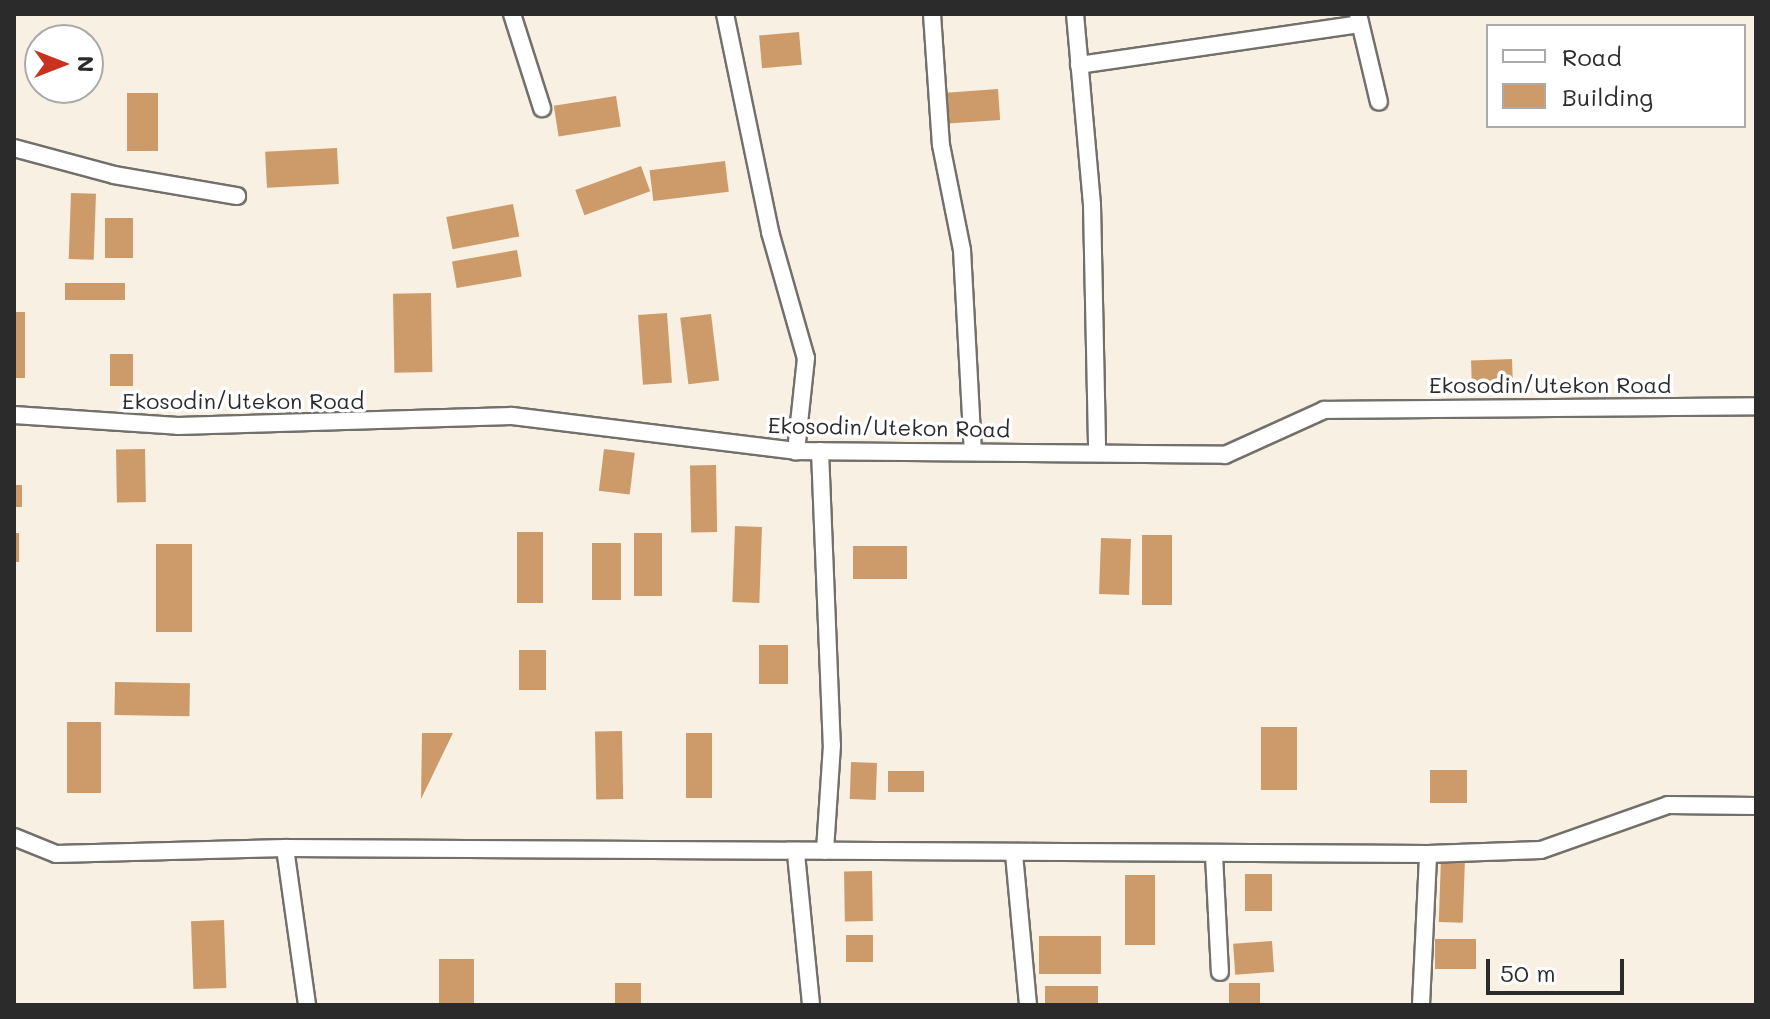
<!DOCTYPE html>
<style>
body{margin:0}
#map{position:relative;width:1770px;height:1019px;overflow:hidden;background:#f8f0e2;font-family:Mali,sans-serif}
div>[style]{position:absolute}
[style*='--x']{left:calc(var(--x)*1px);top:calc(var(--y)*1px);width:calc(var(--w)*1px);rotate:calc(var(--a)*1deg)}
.building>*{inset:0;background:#cd9b69;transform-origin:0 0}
.roads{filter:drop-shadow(2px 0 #73706b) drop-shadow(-2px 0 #73706b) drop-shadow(0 2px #73706b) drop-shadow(0 -2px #73706b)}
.minor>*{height:16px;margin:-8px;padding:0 8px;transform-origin:8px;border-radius:8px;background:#fff}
span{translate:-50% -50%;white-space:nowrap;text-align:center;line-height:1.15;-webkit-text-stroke:7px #fff;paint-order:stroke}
.street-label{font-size:22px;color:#2b2b2b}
.frame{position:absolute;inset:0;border:16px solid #2b2b2b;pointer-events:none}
.legend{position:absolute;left:1486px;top:24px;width:260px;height:104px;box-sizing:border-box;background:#fff;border:2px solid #aaa;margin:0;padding:10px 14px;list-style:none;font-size:24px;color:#2b2b2b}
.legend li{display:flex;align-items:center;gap:16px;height:40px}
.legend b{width:40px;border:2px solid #aaa}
.north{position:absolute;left:24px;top:24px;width:80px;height:80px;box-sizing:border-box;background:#fff;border:2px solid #aaa;border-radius:50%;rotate:90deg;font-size:22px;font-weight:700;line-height:32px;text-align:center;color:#2b2b2b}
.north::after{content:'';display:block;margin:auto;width:28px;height:36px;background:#c8321e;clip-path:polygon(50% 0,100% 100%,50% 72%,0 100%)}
.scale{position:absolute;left:1486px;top:959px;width:138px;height:36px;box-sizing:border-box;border:4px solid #2b2b2b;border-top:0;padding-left:10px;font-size:24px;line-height:28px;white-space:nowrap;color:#2b2b2b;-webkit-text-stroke:6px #fff;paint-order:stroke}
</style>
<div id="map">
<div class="building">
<div style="left:799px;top:32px;width:33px;height:40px;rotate:85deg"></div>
<div style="left:998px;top:89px;width:31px;height:52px;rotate:86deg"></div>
<div style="left:127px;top:93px;width:31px;height:58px"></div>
<div style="left:616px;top:96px;width:31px;height:63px;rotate:81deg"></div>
<div style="left:337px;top:148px;width:36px;height:72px;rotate:87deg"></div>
<div style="left:725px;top:161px;width:31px;height:76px;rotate:83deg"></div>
<div style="left:641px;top:166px;width:27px;height:70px;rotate:70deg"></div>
<div style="left:71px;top:193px;width:25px;height:66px;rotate:2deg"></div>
<div style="left:513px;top:204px;width:33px;height:68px;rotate:79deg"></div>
<div style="left:105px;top:218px;width:28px;height:40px"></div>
<div style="left:517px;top:250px;width:27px;height:66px;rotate:80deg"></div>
<div style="left:65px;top:283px;width:60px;height:17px"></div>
<div style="left:431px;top:293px;width:79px;height:38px;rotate:89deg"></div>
<div style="left:14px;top:312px;width:11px;height:66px"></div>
<div style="left:667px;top:313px;width:70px;height:29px;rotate:86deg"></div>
<div style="left:711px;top:314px;width:67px;height:31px;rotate:83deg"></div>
<div style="left:110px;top:354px;width:23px;height:32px"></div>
<div style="left:1512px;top:359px;width:30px;height:41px;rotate:88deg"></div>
<div style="left:145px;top:449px;width:53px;height:29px;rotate:89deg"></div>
<div style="left:604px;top:449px;width:31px;height:42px;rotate:7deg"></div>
<div style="left:716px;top:465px;width:67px;height:26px;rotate:89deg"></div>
<div style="left:14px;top:485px;width:8px;height:22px"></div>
<div style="left:735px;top:526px;width:27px;height:76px;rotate:2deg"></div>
<div style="left:517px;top:532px;width:26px;height:71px"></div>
<div style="left:14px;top:533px;width:5px;height:29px"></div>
<div style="left:634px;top:533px;width:28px;height:63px"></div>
<div style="left:1142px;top:535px;width:30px;height:70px"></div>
<div style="left:1101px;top:538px;width:30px;height:56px;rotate:2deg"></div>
<div style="left:592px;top:543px;width:29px;height:57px"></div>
<div style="left:156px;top:544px;width:36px;height:88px"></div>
<div style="left:853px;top:546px;width:54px;height:33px"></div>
<div style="left:759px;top:645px;width:29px;height:39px"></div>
<div style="left:519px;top:650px;width:27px;height:40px"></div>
<div style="left:115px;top:682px;width:75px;height:33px;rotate:1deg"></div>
<div style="left:67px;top:722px;width:34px;height:71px"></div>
<div style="left:1261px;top:727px;width:36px;height:63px"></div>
<div style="left:622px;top:731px;width:68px;height:27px;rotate:89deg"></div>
<div style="clip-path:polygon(422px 733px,453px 733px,421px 799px)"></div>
<div style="left:686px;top:733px;width:26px;height:65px"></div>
<div style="left:851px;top:762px;width:26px;height:37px;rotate:2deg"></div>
<div style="left:1430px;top:770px;width:37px;height:33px"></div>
<div style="left:888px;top:771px;width:36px;height:21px"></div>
<div style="left:1441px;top:858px;width:24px;height:64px;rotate:2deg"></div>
<div style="left:872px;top:871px;width:50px;height:28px;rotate:89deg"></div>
<div style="left:1245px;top:874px;width:27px;height:37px"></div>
<div style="left:1125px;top:875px;width:30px;height:70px"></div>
<div style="left:224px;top:920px;width:68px;height:33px;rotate:88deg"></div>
<div style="left:846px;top:935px;width:27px;height:27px"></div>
<div style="left:1039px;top:936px;width:62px;height:38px"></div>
<div style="left:1435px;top:939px;width:41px;height:30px"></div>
<div style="left:1272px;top:941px;width:31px;height:39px;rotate:86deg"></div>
<div style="left:439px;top:959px;width:35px;height:46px"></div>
<div style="left:641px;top:983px;width:22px;height:26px;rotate:90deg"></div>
<div style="left:1229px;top:983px;width:31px;height:22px"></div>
<div style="left:1045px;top:986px;width:53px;height:19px"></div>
</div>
<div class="roads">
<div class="minor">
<div style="--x:512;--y:14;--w:99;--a:72.3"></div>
<div style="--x:725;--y:14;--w:223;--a:78.3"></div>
<div style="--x:770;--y:232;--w:131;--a:74.1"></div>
<div style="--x:806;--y:358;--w:94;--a:96.1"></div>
<div style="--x:932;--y:14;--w:131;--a:86.1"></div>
<div style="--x:941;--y:145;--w:107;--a:78.7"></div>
<div style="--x:962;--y:250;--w:201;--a:86.9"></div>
<div style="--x:1075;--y:14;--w:192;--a:84.9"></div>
<div style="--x:1092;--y:205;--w:248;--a:88.8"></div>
<div style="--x:1358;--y:14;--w:90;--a:76.6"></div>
<div style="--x:1079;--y:65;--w:284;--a:-8.3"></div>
<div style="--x:14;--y:148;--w:104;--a:15.1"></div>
<div style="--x:114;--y:175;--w:125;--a:9.7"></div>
<div style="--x:14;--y:415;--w:164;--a:3.8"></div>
<div style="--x:178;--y:426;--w:334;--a:-1.7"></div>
<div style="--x:512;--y:416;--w:286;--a:7"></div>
<div style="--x:796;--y:451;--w:429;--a:0.5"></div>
<div style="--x:1225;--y:455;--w:109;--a:-24.4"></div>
<div style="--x:1324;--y:410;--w:432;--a:-0.5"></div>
<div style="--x:820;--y:451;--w:294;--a:87.7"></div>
<div style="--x:832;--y:745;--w:106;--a:93.8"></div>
<div style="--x:14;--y:837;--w:45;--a:22"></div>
<div style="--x:56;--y:854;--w:229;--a:-1.5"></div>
<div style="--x:285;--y:848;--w:1143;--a:0.3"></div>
<div style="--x:1428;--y:854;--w:113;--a:-2"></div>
<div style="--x:1541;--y:850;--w:135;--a:-19.5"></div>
<div style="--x:1668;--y:805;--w:88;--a:0.7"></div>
<div style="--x:285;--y:848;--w:159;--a:82"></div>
<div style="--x:796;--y:854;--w:152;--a:84.3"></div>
<div style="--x:1014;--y:854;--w:152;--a:84.7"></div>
<div style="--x:1214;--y:855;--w:117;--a:87.1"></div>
<div style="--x:1421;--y:1005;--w:151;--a:-87.3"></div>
</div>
</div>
<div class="street-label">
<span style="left:1550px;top:385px">Ekosodin/Utekon Road</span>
<span style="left:243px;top:401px">Ekosodin/Utekon Road</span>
<span style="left:889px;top:427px;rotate:1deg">Ekosodin/Utekon Road</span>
</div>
<div class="frame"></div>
<ul class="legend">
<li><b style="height:10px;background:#fff"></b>Road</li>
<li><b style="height:22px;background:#cd9b69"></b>Building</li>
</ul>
<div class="north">N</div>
<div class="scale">50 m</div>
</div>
